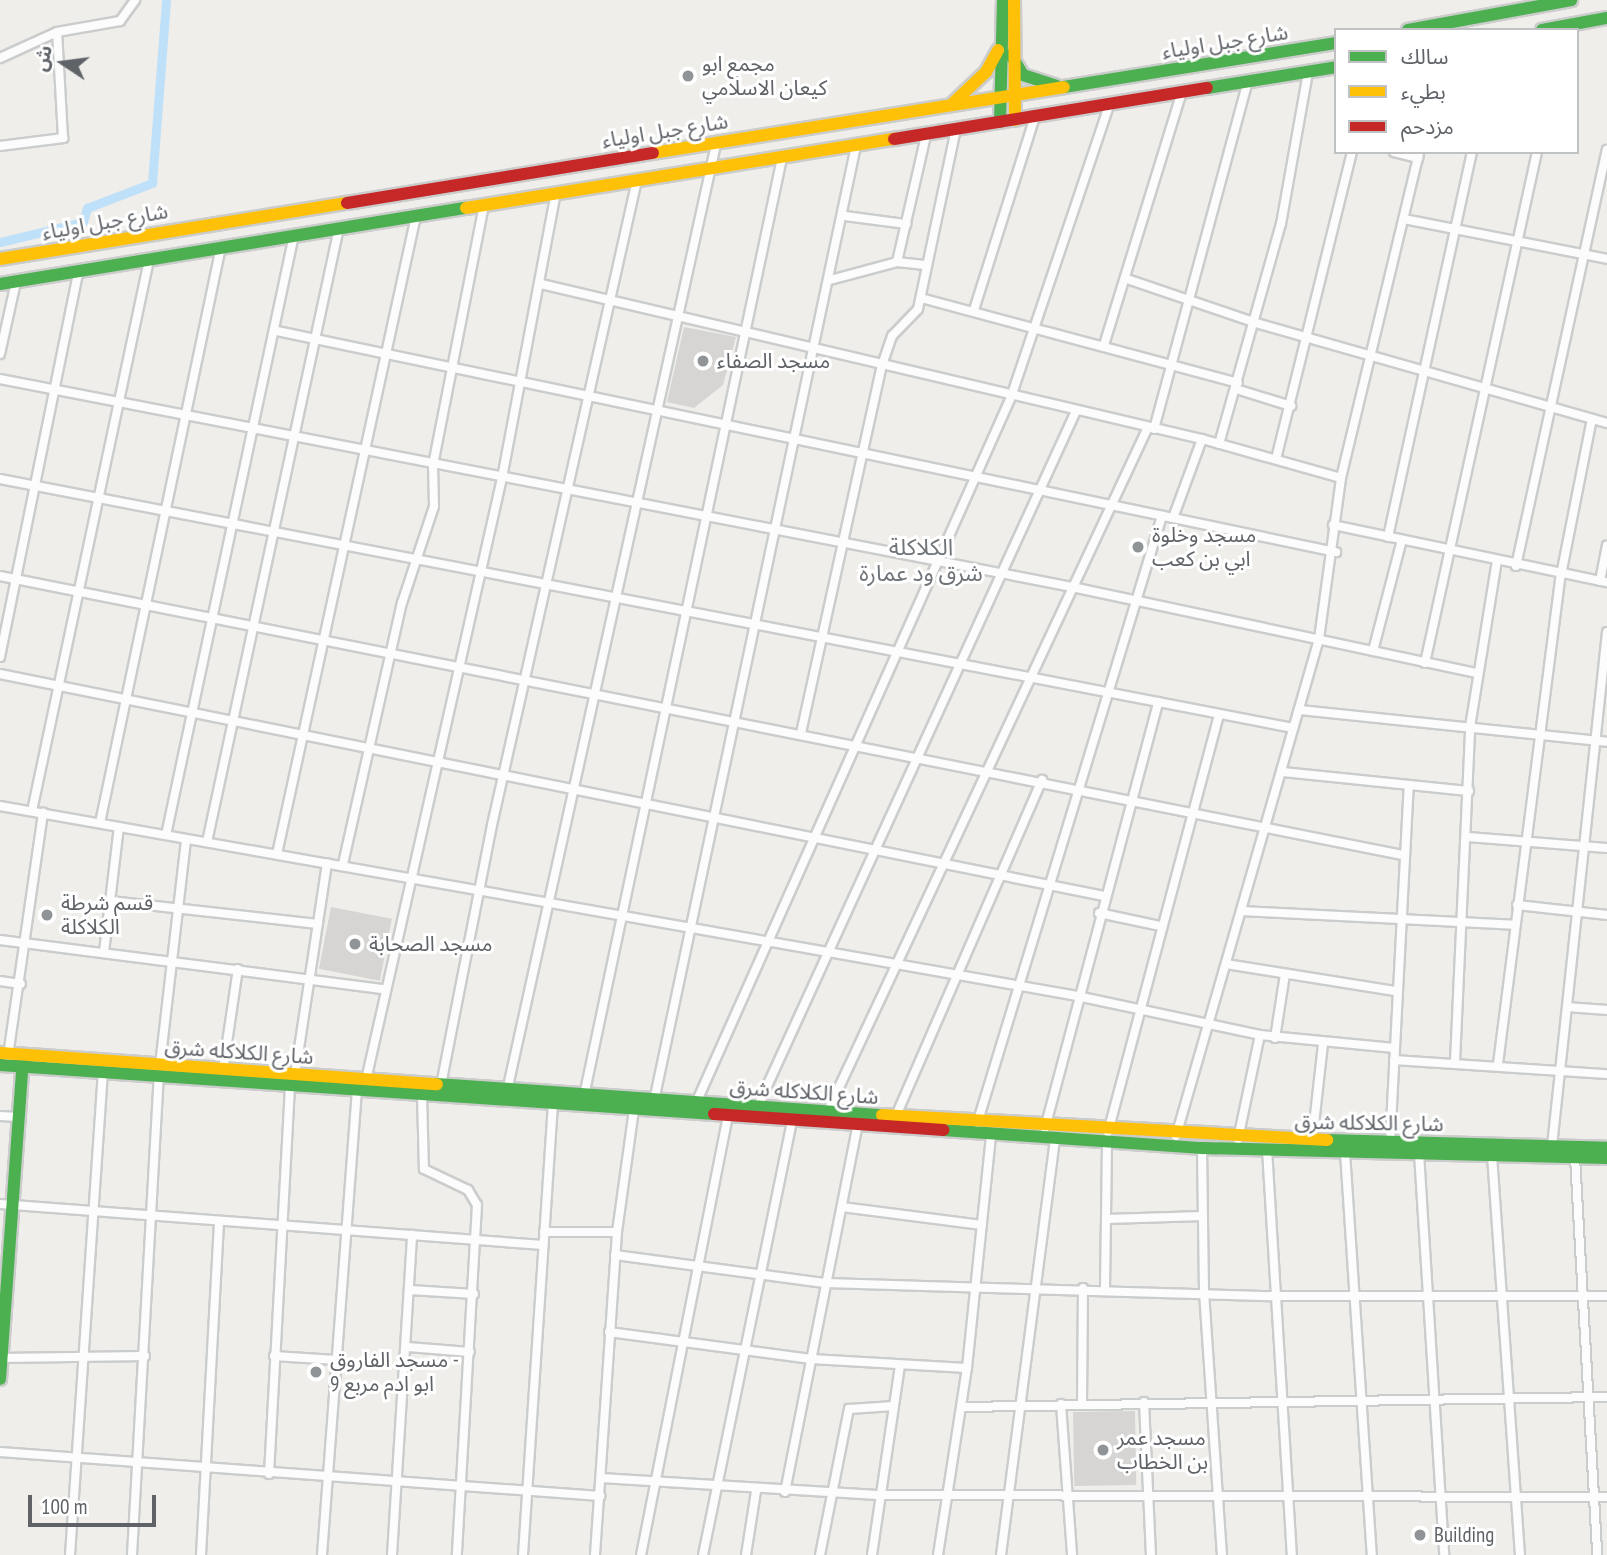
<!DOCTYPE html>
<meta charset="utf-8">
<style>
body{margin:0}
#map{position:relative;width:1607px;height:1555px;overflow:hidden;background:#efeeea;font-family:"PT Sans Narrow","Noto Sans Arabic",sans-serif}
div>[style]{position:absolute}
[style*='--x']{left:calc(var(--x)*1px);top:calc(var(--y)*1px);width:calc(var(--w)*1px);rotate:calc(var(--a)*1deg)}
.canal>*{height:9px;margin:-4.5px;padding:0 4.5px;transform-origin:4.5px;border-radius:4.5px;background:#bfe0f9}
.building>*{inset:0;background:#d6d5d3;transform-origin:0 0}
.roads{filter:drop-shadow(2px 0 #cbcccc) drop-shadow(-2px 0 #cbcccc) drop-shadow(0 2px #cbcccc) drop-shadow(0 -2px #cbcccc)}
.street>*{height:8px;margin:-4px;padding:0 4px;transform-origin:4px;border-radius:4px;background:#fdfcfc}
.fast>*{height:12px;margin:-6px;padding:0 6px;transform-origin:6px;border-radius:6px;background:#4caf50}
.slow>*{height:12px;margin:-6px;padding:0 6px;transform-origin:6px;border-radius:6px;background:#ffc107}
.jam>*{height:12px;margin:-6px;padding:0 6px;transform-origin:6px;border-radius:6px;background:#c62828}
.dots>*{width:19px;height:19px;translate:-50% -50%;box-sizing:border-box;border:4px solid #fff;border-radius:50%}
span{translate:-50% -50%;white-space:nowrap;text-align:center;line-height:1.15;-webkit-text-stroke:6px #fff;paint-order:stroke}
.street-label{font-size:21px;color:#5f6368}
.poi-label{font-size:21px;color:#5f6368}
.left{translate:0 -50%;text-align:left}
.neighbourhood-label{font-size:23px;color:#70757a}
.legend{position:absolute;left:1334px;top:28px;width:245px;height:126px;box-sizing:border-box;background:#fff;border:2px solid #bfc1c3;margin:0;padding:9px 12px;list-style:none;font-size:21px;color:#5f6368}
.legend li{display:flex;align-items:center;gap:14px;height:35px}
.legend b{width:35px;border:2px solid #bfc1c3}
.north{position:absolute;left:28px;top:28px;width:70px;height:70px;-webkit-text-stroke:5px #fff;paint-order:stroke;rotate:283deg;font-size:19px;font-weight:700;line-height:28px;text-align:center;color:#5f6368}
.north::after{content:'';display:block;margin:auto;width:24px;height:32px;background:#5f6368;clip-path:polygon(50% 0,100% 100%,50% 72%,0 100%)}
.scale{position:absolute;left:28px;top:1495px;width:128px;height:32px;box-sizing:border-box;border:4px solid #5f6368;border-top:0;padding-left:9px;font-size:21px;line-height:24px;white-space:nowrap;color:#5f6368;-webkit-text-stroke:5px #fff;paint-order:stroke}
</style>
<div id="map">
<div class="canal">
<div style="--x:0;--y:242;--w:85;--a:-13.5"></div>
<div style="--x:83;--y:222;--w:15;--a:-74"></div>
<div style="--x:87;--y:208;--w:70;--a:-21"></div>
<div style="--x:152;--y:183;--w:184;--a:-85.6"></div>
</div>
<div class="building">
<div style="clip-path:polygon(684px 327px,736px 337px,723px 385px,694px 408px,667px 402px)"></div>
<div style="left:331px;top:907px;width:62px;height:63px;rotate:11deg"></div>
<div style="left:1135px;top:1411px;width:74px;height:62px;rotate:89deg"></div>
</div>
<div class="roads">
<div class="street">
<div style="--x:0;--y:58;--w:63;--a:-24.5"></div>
<div style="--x:57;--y:32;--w:64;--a:-9.9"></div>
<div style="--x:120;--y:21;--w:26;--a:-54"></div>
<div style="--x:0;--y:146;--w:64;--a:-7.2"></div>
<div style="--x:63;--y:138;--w:106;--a:-93.2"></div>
<div style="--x:1394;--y:152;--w:25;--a:14"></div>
<div style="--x:845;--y:216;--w:62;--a:7.5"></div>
<div style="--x:1404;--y:219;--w:207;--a:11.1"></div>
<div style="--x:897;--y:262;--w:130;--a:-77.1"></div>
<div style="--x:1127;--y:279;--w:136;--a:18.8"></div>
<div style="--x:1256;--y:323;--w:365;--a:15.9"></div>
<div style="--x:830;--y:280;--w:69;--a:-15"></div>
<div style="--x:897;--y:262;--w:28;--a:6"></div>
<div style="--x:541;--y:284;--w:679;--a:13.2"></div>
<div style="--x:1202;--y:439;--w:144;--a:15.7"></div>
<div style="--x:921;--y:298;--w:328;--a:15"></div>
<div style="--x:974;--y:310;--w:202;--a:-72.5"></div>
<div style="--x:277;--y:331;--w:1082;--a:11.79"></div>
<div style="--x:1104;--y:345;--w:266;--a:-72.9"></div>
<div style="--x:0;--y:354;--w:74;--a:-77.5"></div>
<div style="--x:0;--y:379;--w:1092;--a:10.98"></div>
<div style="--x:1072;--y:587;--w:414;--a:12"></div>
<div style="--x:1236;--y:389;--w:58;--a:17.2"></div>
<div style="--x:1154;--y:429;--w:360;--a:-74.9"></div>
<div style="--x:1219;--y:444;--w:229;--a:-74.3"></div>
<div style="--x:1281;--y:224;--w:154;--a:-79.9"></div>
<div style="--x:1276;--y:459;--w:316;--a:-76.1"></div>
<div style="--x:0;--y:479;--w:1317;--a:10.9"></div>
<div style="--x:1173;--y:518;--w:84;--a:-69.8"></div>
<div style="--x:1333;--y:525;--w:280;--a:11.8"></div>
<div style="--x:1388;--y:537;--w:394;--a:-77.7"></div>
<div style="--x:1516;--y:566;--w:426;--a:-77.7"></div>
<div style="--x:0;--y:576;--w:1430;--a:11.25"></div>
<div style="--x:1600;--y:581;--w:36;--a:-79"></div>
<div style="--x:1373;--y:651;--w:115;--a:-75.4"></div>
<div style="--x:0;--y:657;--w:393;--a:-78.5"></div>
<div style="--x:1425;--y:663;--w:523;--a:-77.64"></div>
<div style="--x:0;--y:674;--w:1126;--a:11.37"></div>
<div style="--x:1299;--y:710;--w:310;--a:5.9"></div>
<div style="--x:801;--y:733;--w:377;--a:-77.6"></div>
<div style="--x:882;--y:365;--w:31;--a:-71"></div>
<div style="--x:892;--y:336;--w:37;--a:-46"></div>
<div style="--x:918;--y:309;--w:184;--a:-78.1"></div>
<div style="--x:1282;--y:772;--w:188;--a:5.8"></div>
<div style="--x:0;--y:806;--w:1094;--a:10"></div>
<div style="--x:1077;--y:996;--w:187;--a:12"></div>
<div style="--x:1260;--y:1035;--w:135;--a:5.5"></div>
<div style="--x:32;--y:811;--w:563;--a:-78.01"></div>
<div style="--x:100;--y:823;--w:589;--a:-78.14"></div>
<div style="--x:166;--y:835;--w:614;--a:-77.96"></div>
<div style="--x:1468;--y:837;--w:139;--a:4.5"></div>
<div style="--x:207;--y:842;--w:628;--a:-77.87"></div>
<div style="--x:277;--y:854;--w:653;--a:-77.71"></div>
<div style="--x:343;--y:864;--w:268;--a:-77.3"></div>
<div style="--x:402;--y:603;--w:102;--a:-71.7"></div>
<div style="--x:434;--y:506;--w:41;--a:-91.4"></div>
<div style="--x:433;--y:465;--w:264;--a:-78.9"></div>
<div style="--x:110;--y:901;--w:209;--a:6.3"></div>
<div style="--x:1517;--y:905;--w:91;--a:6.3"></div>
<div style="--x:1241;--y:911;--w:273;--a:2.9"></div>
<div style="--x:1099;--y:913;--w:62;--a:12"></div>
<div style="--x:0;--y:940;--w:387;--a:7.3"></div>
<div style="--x:104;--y:952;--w:126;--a:-83.2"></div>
<div style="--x:1226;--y:964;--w:171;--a:9.1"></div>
<div style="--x:0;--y:981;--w:21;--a:8"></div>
<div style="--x:1567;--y:1007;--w:40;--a:4.3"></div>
<div style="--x:1275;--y:1038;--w:65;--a:-81.1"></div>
<div style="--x:8;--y:1056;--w:246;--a:-81.8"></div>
<div style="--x:1394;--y:1060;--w:213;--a:3.8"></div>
<div style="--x:1455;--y:1062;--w:335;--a:-87.4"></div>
<div style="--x:1470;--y:727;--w:168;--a:-80.8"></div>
<div style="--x:1498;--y:1064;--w:493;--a:-82.7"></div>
<div style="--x:1561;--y:575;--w:159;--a:-78.8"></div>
<div style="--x:160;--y:1065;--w:227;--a:-83.4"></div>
<div style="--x:223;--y:1070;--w:102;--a:-81.6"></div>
<div style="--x:295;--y:1075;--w:214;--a:-81.4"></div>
<div style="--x:366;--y:1080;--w:617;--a:-77.27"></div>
<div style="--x:502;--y:478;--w:290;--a:-79.3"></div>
<div style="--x:441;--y:1085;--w:265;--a:-78.9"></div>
<div style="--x:492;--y:825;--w:661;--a:-77.33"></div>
<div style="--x:507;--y:1091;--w:970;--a:-77.55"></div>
<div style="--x:422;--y:1095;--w:74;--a:88.5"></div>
<div style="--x:424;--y:1169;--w:49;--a:25.5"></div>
<div style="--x:468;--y:1190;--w:17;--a:59"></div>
<div style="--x:477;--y:1205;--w:351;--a:93.3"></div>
<div style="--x:584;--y:1096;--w:959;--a:-78.08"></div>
<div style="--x:654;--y:1101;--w:976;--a:-78.06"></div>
<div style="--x:696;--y:1103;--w:773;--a:-65.95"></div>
<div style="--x:1011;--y:397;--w:308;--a:-71.4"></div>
<div style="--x:757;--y:1108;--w:767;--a:-65.41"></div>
<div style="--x:827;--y:1113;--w:757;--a:-64.92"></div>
<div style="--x:0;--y:1116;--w:18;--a:3"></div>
<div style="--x:895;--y:1118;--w:369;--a:-66.5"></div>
<div style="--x:977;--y:1124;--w:636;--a:-73.08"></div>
<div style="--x:1045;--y:1128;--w:441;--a:-75.1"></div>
<div style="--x:1108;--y:1132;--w:432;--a:-75.1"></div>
<div style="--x:1176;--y:1136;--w:517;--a:-73.95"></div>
<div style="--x:1319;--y:639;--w:162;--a:-82.2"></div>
<div style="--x:1341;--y:478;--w:335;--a:-76.5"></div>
<div style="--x:1238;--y:1139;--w:106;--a:-78.1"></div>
<div style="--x:1312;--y:1142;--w:99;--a:-83.6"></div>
<div style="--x:1390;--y:1144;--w:359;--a:-87"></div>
<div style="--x:1552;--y:1146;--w:517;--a:-83.89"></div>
<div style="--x:1202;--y:1148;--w:144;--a:89.2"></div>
<div style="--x:1204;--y:1292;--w:264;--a:86.1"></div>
<div style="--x:1267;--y:1149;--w:407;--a:86.5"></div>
<div style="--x:1345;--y:1152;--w:404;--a:86.2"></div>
<div style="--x:1419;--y:1153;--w:403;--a:86.4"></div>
<div style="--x:1492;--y:1155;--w:401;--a:86"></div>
<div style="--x:1575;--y:1157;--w:399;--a:86.8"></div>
<div style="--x:0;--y:1204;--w:545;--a:4.32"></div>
<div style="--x:842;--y:1207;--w:141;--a:7.3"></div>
<div style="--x:1107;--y:1219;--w:96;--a:-1.8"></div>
<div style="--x:544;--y:1232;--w:73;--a:0"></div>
<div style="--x:615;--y:1255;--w:213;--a:7.6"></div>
<div style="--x:826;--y:1283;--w:445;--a:1.7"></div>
<div style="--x:1271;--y:1296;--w:336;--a:0"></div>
<div style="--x:1105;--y:1288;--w:147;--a:-89.2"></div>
<div style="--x:410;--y:1290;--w:64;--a:3.6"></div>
<div style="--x:609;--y:1332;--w:204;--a:7.6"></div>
<div style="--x:811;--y:1359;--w:156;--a:3.3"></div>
<div style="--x:408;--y:1347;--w:62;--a:4.6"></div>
<div style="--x:274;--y:1356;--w:62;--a:3.7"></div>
<div style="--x:1;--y:1358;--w:144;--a:-0.8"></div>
<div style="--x:1144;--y:1402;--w:153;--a:87.4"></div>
<div style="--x:1082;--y:1403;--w:115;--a:-89.5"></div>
<div style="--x:1061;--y:1404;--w:151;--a:85.8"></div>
<div style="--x:961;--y:1407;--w:646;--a:-0.89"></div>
<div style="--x:0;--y:1452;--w:602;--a:4.19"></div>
<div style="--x:269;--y:1474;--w:389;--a:-86.9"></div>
<div style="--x:601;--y:1478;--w:281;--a:3.5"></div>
<div style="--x:881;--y:1495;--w:726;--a:0.16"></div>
<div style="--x:785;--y:1492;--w:374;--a:-78.8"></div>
<div style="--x:70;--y:1555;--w:484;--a:-86.1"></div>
<div style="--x:132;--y:1555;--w:479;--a:-86.8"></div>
<div style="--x:201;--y:1555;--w:334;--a:-86.9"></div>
<div style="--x:322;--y:1555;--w:466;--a:-85.7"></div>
<div style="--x:392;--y:1555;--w:321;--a:-86.4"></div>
<div style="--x:523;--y:1555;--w:452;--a:-86.2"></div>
<div style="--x:595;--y:1555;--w:324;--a:-86.1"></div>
<div style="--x:617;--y:1232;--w:123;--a:-82.1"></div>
<div style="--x:641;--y:1555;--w:448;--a:-78.8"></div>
<div style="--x:703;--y:1555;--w:443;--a:-78.4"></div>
<div style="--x:746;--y:1555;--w:65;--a:-81.1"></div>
<div style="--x:820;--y:1555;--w:149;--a:-78.8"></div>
<div style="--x:849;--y:1409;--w:45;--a:-3.8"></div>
<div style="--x:872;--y:1555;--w:191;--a:-81.6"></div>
<div style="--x:938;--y:1555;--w:189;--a:-81.2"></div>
<div style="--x:967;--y:1368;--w:235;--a:-84.1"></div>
<div style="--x:1001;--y:1555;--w:419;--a:-82.6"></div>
</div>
<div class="fast">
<div style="--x:1408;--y:30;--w:166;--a:-10.4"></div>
<div style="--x:1542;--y:30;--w:66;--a:-10.5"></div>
<div style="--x:1011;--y:55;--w:23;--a:59"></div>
<div style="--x:1023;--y:75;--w:35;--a:18"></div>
<div style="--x:1064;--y:87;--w:276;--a:-9.2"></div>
<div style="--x:1207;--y:88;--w:131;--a:-9.2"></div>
<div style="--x:1000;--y:122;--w:122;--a:-88.6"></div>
<div style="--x:0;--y:284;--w:472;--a:-9.3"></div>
<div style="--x:0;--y:1065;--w:716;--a:3.93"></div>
<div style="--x:437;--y:1084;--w:446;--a:4"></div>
<div style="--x:943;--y:1130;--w:260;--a:4"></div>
<div style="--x:1202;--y:1148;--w:405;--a:1.4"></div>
<div style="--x:1327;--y:1140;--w:280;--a:1.6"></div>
<div style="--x:0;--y:1379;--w:322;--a:-85.9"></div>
</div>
<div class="slow">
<div style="--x:1014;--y:0;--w:120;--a:89.5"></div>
<div style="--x:953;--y:103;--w:45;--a:-43.2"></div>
<div style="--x:986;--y:72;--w:25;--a:-61"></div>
<div style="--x:653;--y:153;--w:416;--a:-9.1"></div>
<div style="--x:466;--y:208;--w:434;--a:-9.2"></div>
<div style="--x:0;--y:259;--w:351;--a:-9.2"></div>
<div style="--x:0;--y:1053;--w:438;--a:4.1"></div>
<div style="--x:882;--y:1115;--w:446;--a:3.2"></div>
</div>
<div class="jam">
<div style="--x:894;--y:139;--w:317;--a:-9.3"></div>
<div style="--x:347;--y:203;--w:310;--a:-9.3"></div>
<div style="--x:714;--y:1114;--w:230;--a:4"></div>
</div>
</div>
<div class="dots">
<div style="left:688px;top:76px;background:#919496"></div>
<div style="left:703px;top:361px;background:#919496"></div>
<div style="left:1138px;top:547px;background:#919496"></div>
<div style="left:47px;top:915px;background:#919496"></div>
<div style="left:355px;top:944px;background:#919496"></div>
<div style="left:316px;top:1372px;background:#919496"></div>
<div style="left:1103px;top:1450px;background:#919496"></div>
<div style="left:1420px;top:1535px;background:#919496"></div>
</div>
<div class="street-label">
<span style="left:1225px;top:42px;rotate:-9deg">شارع جبل اولياء</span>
<span style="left:665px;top:131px;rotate:-9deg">شارع جبل اولياء</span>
<span style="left:105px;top:222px;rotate:-10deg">شارع جبل اولياء</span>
<span style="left:239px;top:1052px;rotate:4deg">شارع الكلاكله شرق</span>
<span style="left:804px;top:1092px;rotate:4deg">شارع الكلاكله شرق</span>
<span style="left:1369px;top:1123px;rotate:1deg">شارع الكلاكله شرق</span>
</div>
<div class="poi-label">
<span class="left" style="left:702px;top:76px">مجمع ابو<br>كيعان الاسلامي</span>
<span class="left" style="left:717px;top:361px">مسجد الصفاء</span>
<span class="left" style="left:1152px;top:547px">مسجد وخلوة<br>ابي بن كعب</span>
<span class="left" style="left:61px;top:915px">قسم شرطة<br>الكلاكلة</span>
<span class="left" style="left:369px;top:944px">مسجد الصحابة</span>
<span class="left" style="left:330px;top:1372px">مسجد الفاروق -<br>ابو ادم مربع 9</span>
<span class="left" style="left:1117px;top:1450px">مسجد عمر<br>بن الخطاب</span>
<span class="left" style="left:1434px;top:1535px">Building</span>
</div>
<div class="neighbourhood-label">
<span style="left:921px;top:560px">الكلاكلة<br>شرق ود عمارة</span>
</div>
<ul class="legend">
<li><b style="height:9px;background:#4caf50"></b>سالك</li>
<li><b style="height:9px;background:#ffc107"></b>بطيء</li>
<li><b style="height:9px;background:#c62828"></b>مزدحم</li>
</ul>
<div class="north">ش</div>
<div class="scale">100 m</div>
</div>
